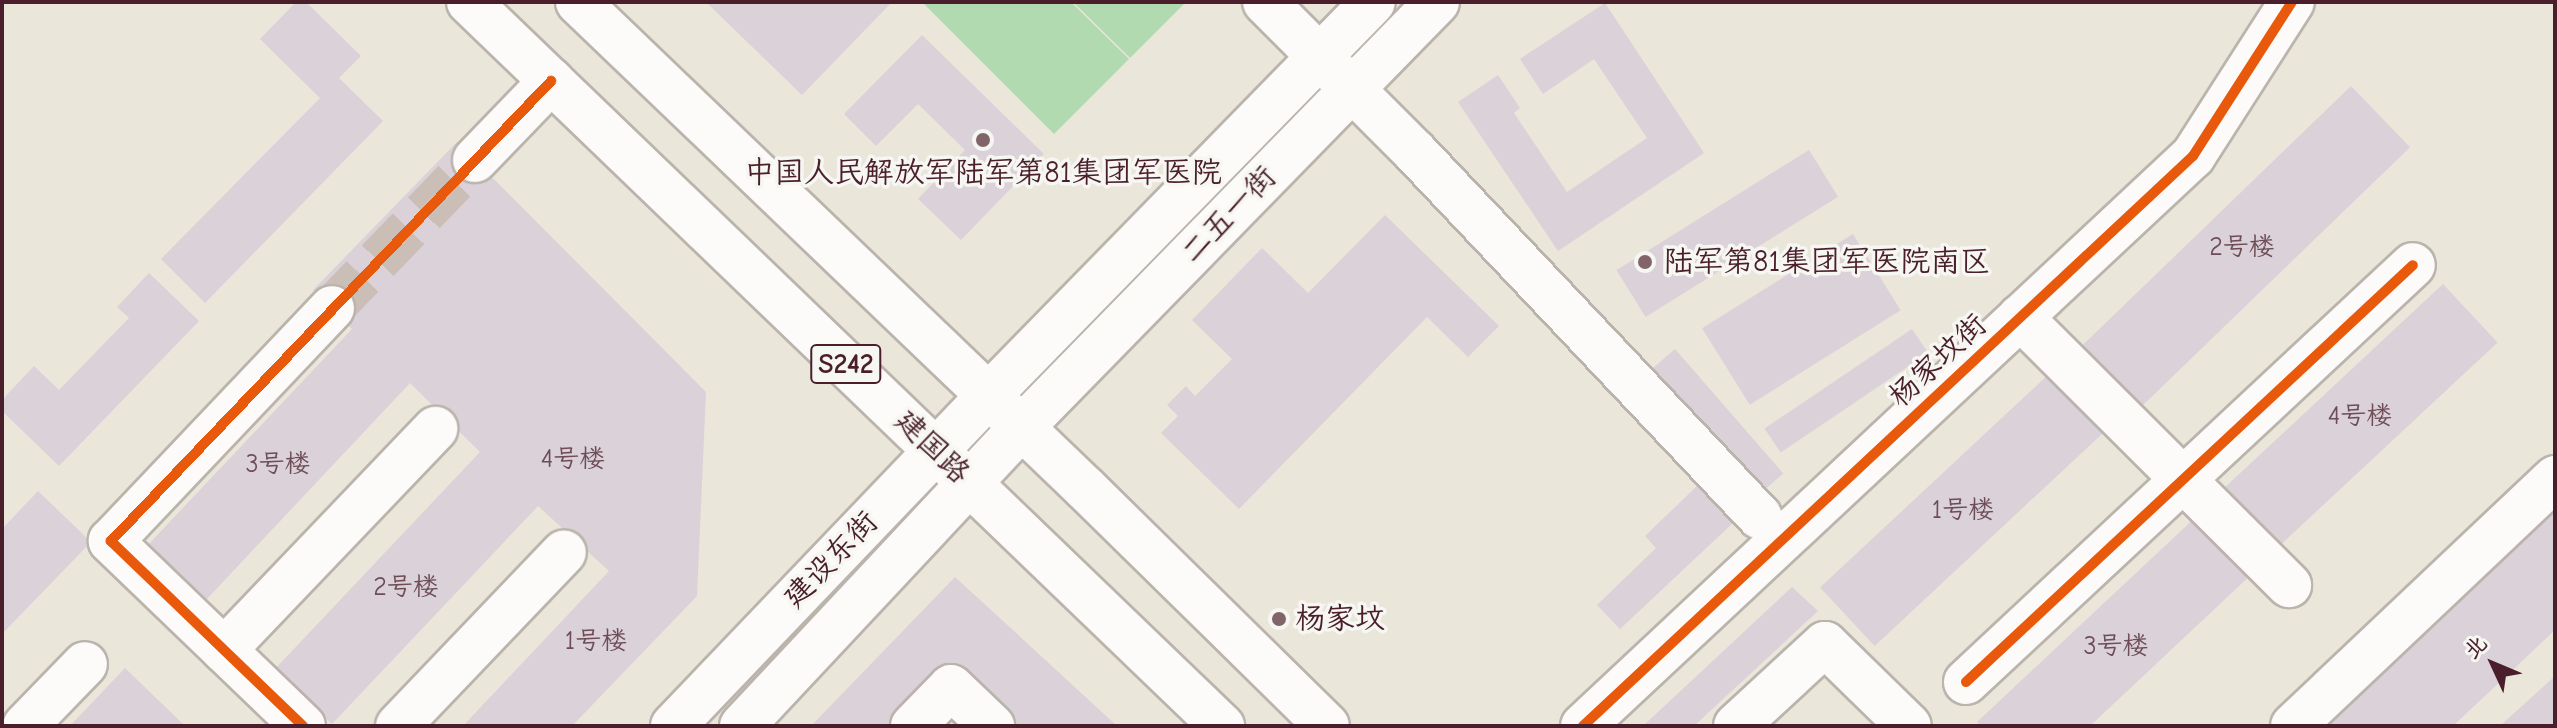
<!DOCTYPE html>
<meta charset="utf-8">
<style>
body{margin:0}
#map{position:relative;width:2557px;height:728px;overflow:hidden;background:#eae6da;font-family:"Comic Neue","LXGW WenKai TC",sans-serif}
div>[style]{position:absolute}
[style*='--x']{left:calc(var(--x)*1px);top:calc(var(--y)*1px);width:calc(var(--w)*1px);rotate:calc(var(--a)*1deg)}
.green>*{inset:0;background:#b2dab1}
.building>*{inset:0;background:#dad1d9;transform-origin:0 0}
.minor-tunnel>*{height:44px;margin-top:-22px;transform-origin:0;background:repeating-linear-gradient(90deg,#cabeb7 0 44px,transparent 0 66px)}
.roads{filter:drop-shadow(2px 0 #bbb4ad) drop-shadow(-2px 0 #bbb4ad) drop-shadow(0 2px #bbb4ad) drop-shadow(0 -2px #bbb4ad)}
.minor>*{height:44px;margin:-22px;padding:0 22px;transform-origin:22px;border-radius:22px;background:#fcfbf9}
.major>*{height:44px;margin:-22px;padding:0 22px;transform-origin:22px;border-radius:22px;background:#fcfbf9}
.cycleway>*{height:10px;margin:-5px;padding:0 5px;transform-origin:5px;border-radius:5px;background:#e8590c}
.dots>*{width:22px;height:22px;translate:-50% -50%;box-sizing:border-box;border:4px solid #f6f6f2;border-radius:50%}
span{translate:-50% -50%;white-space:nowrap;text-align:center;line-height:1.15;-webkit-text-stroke:7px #f6f6f2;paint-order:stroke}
.number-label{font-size:26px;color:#6e4c56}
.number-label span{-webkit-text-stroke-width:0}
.shield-label span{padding:2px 6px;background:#f6f6f2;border:2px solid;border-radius:6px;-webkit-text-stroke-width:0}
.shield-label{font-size:28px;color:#4a1f2b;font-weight:700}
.poi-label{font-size:30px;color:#4a1f2b}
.left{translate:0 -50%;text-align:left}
.street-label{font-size:30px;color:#4a1f2b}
.frame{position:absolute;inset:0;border:4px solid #4a1f2b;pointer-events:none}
.north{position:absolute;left:2453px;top:624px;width:80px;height:80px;-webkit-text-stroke:6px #f6f6f2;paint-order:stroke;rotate:314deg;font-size:22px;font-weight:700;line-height:32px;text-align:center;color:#4a1f2b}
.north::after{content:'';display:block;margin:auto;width:28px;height:36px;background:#4a1f2b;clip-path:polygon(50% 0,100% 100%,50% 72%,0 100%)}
</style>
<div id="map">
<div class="green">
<div style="clip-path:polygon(922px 2px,1071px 2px,1129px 59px,1054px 134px)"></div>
<div style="clip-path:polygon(1073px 2px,1186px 2px,1130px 58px)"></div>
</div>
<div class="building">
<div style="clip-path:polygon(296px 2px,306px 2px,361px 56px,339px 78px,383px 121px,205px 303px,161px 259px,320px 98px,260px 39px)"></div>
<div style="clip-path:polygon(706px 2px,892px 2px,802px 95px)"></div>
<div style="clip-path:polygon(1605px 3px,1704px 153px,1558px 251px,1458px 102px,1498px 75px,1520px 108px,1514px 113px,1567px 192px,1647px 138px,1594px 59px,1543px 94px,1520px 59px)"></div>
<div style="clip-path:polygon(922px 35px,1044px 154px,961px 240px,918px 199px,965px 150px,918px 104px,876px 146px,844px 114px)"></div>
<div style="left:2351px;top:86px;width:85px;height:383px;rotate:46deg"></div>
<div style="clip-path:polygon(457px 142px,706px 392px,697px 596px,572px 726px,463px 726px,609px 571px,538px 506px,332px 724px,274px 670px,480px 452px,410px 383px,204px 602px,146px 547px,352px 329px,313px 290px)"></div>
<div style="left:1809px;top:150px;width:55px;height:227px;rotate:58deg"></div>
<div style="clip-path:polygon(1385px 215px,1499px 326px,1468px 357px,1427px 317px,1239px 509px,1161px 433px,1178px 416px,1167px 405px,1186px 386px,1195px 396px,1232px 359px,1192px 320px,1262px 248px,1308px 293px)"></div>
<div style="left:1853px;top:234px;width:90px;height:178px;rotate:58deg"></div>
<div style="clip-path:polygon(149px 273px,199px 321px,59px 466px,2px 411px,2px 400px,34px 366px,59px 390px,129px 318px,117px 307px)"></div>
<div style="left:2443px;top:284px;width:80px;height:305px;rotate:47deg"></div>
<div style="left:1912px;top:329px;width:29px;height:178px;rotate:56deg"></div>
<div style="left:1675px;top:349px;width:165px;height:35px;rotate:49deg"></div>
<div style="left:2049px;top:374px;width:80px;height:313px;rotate:47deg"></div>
<div style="clip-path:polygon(1698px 485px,1733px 523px,1620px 629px,1597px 605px,1656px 548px,1645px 536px)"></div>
<div style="clip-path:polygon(38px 491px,91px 542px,2px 634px,2px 529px)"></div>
<div style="clip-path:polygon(2555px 507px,2555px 630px,2453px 726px,2318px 726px)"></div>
<div style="clip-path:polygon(2200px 513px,2255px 571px,2090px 726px,1981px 726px,1977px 722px)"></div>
<div style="clip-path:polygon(955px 577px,1003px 621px,1117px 726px,1012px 726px,955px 672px,903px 726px,811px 726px)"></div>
<div style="clip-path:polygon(1792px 587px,1818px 611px,1694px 726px,1643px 726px)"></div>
<div style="clip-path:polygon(125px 668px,185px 726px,70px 726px)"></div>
<div style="clip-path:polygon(2555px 676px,2555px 726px,2500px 726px)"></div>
</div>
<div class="minor-tunnel">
<div style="--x:332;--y:308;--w:206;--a:-46"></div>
</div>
<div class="roads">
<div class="minor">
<div style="--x:1265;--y:2;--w:212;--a:45"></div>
<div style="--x:1415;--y:152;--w:502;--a:46.61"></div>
<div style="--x:475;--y:160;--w:110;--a:-46.1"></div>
<div style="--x:2020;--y:317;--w:380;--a:44.9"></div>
<div style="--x:989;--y:395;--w:549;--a:-45.66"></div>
<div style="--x:1022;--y:427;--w:594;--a:-45.68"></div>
<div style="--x:224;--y:650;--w:306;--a:-46.3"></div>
<div style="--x:1966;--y:682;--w:611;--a:-43.01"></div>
<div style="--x:25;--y:726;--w:86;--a:-45.9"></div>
<div style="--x:303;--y:726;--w:267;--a:-136.1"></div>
<div style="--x:111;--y:541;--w:321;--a:-46.5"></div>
<div style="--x:398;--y:726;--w:240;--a:-46.3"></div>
<div style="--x:913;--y:726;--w:54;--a:-45.7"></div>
<div style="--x:951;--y:687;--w:57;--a:43.6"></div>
<div style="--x:1583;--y:726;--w:835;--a:-43.06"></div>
<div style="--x:2193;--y:156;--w:183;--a:-57.3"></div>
<div style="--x:1736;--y:726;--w:121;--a:-42.7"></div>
<div style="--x:1825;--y:644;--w:117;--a:44.3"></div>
<div style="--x:2293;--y:726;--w:361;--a:-43.4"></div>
</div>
<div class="major">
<div style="--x:469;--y:2;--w:1045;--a:43.88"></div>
<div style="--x:578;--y:2;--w:702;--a:43.79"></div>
<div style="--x:1085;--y:488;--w:339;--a:44.5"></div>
<div style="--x:673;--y:726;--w:458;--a:-46.3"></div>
<div style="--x:742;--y:726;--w:410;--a:-46.9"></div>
</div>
</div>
<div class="cycleway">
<div style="--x:1966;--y:682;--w:611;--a:-43.01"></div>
<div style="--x:303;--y:726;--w:267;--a:-136.1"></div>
<div style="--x:111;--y:541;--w:637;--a:-46.27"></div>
<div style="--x:1583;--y:726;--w:835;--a:-43.06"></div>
<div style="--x:2193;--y:156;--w:183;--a:-57.3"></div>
</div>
<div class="dots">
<div style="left:983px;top:140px;background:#826568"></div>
<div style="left:1645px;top:262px;background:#826568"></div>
<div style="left:1279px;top:619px;background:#826568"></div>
</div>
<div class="number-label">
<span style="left:2242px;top:248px">2号楼</span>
<span style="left:2360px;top:417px">4号楼</span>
<span style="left:573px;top:460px">4号楼</span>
<span style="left:278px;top:465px">3号楼</span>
<span style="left:1963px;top:511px">1号楼</span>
<span style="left:406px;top:588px">2号楼</span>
<span style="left:596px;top:642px">1号楼</span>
<span style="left:2116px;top:647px">3号楼</span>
</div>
<div class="shield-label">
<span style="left:846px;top:364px">S242</span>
</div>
<div class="poi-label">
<span style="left:983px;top:173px">中国人民解放军陆军第81集团军医院</span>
<span class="left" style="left:1663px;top:262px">陆军第81集团军医院南区</span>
<span class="left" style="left:1295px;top:619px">杨家坟</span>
</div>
<div class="street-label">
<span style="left:1229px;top:215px;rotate:-46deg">二五一街</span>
<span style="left:1938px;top:361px;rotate:-43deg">杨家坟街</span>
<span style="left:932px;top:447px;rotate:44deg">建国路</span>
<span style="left:831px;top:560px;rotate:-46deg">建设东街</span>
</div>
<div class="frame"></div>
<div class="north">北</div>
</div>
